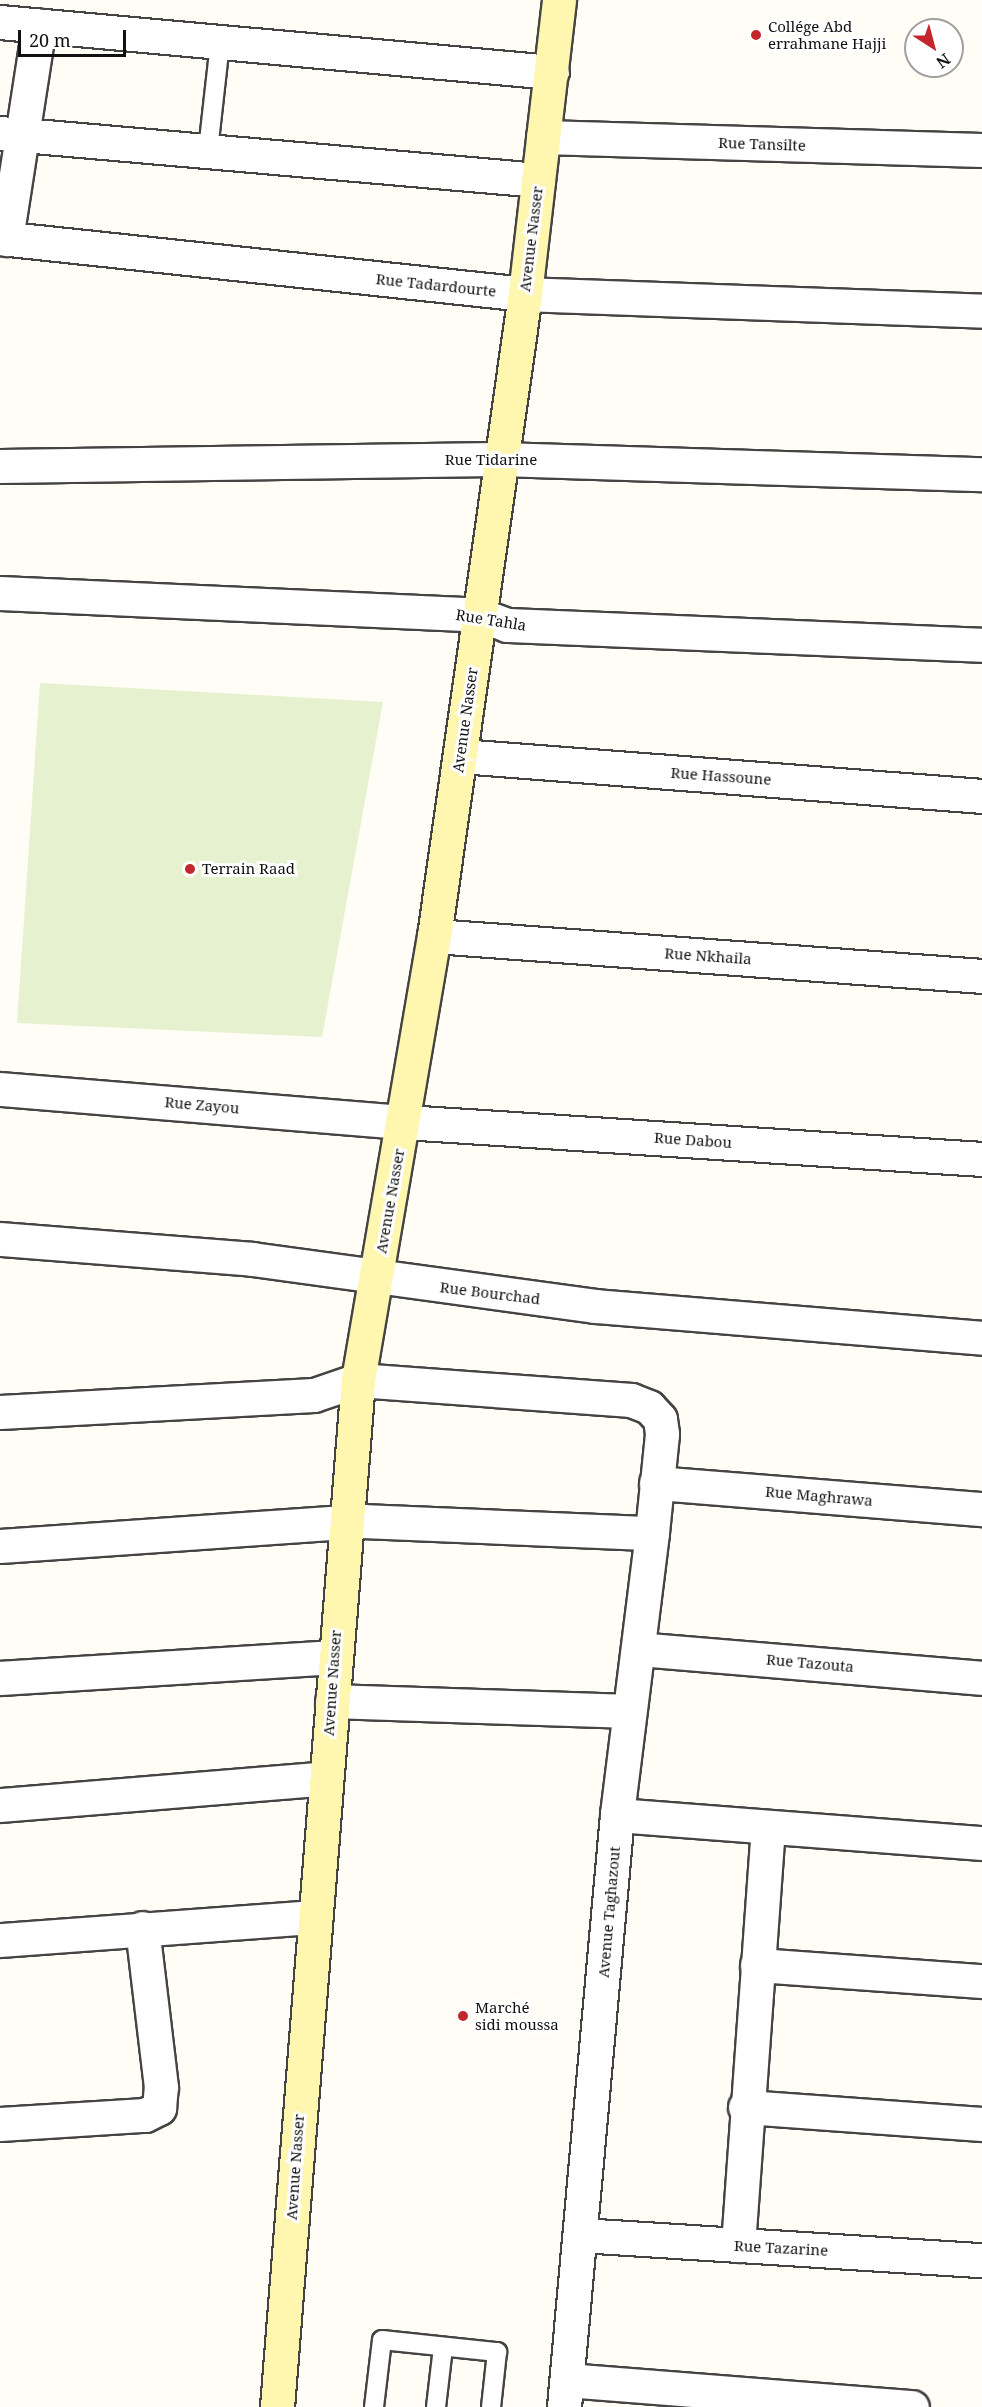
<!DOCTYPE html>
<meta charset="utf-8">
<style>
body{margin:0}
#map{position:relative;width:982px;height:2407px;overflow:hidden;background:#fffdf5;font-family:"Noto Serif",serif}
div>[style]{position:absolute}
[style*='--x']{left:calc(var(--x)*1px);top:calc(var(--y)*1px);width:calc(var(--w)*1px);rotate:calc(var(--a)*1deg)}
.pitch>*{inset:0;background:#e6f2cf}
.roads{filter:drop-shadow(2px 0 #444) drop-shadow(-2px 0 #444) drop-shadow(0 2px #444) drop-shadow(0 -2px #444)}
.lane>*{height:18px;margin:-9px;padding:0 9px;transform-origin:9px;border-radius:9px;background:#fff}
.street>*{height:33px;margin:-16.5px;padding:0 16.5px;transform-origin:16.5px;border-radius:16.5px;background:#fff}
.secondary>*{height:33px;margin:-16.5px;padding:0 16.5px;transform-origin:16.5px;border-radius:16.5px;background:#fff6b0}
.dots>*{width:16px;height:16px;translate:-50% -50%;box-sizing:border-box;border:3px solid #fff;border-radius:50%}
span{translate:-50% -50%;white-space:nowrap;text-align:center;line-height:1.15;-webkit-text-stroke:6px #fff;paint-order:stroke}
.poi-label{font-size:15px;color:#111}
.left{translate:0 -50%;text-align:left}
.street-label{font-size:15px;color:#111}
.north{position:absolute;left:904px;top:18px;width:60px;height:60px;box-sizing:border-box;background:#fff;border:2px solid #a0a0a0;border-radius:50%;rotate:144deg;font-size:16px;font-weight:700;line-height:24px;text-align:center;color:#111}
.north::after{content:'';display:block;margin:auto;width:21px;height:27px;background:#c4262e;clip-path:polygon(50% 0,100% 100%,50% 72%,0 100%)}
.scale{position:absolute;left:18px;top:30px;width:108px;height:27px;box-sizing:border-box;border:3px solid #111;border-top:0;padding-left:8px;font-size:18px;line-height:21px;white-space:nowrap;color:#111;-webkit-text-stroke:4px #fff;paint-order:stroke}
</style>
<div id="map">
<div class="pitch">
<div style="clip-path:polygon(40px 683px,383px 702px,322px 1037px,17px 1023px)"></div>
</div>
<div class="roads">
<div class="lane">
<div style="--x:208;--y:150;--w:108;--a:-83.6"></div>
<div style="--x:374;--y:2407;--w:67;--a:-83.2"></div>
<div style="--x:382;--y:2340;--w:116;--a:6"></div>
<div style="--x:497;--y:2352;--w:55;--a:96.2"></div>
<div style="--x:436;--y:2407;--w:60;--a:-83.3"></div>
</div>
<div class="street">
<div style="--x:0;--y:22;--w:554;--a:5.18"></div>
<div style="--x:0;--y:133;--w:540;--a:4.99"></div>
<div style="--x:543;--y:137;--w:439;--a:1.7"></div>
<div style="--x:0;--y:238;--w:528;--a:6.09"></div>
<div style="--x:525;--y:294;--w:457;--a:2.1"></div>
<div style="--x:6;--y:239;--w:216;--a:-81.2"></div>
<div style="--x:0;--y:466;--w:500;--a:-0.8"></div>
<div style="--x:500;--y:459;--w:482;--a:1.8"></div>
<div style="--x:0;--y:593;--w:481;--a:2.6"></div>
<div style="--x:480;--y:615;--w:29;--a:20"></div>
<div style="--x:507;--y:625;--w:475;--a:2.4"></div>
<div style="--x:460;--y:756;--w:524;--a:4.38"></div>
<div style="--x:434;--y:936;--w:549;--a:4.17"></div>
<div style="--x:0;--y:1089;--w:405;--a:4.7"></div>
<div style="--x:404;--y:1122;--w:579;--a:3.66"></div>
<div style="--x:0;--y:1239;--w:253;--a:4.5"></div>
<div style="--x:252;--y:1259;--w:346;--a:7.8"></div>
<div style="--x:595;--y:1306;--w:388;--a:4.7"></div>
<div style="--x:0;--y:1412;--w:314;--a:-3.1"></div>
<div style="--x:314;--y:1395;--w:46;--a:-18.8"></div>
<div style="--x:358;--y:1380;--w:274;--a:4.2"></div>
<div style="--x:631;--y:1400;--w:19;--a:21"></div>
<div style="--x:649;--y:1407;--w:16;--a:47"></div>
<div style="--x:660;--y:1419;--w:15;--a:82"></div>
<div style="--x:662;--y:1434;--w:100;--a:95.8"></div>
<div style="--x:652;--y:1533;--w:284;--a:97.1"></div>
<div style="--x:617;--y:1815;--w:594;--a:95.12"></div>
<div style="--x:656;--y:1483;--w:327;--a:4.6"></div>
<div style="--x:0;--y:1546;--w:363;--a:-4"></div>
<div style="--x:362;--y:1521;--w:290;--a:2.4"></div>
<div style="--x:638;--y:1649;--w:345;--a:4.8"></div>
<div style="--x:0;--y:1678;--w:335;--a:-3.6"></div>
<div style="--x:332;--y:1701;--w:297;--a:1.9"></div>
<div style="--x:0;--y:1805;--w:326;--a:-4.7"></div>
<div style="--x:617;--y:1815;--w:366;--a:4.4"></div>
<div style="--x:0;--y:1940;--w:316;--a:-4.2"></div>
<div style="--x:757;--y:1965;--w:226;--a:4.1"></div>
<div style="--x:745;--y:2107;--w:238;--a:4.1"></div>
<div style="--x:0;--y:2124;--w:145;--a:-3.6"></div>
<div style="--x:145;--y:2115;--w:16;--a:-27"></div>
<div style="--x:159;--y:2108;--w:21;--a:-85"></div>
<div style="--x:161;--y:2087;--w:160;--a:-96.8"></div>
<div style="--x:580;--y:2235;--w:403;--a:3.6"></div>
<div style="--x:738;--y:2245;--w:418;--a:-85.9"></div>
<div style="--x:567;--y:2380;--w:346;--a:4.5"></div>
</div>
<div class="secondary">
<div style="--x:277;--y:2407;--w:1030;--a:-85.49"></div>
<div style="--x:358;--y:1380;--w:450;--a:-80.3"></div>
<div style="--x:434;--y:936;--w:648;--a:-81.93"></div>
<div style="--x:525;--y:294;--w:296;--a:-83.4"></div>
</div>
</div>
<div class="dots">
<div style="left:756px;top:35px;background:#c4262e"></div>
<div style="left:190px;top:869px;background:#c4262e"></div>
<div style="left:463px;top:2016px;background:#c4262e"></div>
</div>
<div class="poi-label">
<span class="left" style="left:768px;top:35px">Collége Abd<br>errahmane Hajji</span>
<span class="left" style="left:202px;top:869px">Terrain Raad</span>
<span class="left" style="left:475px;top:2016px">Marché<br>sidi moussa</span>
</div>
<div class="street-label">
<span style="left:762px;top:144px;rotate:2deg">Rue Tansilte</span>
<span style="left:531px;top:239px;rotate:-83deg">Avenue Nasser</span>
<span style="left:436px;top:285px;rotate:6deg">Rue Tadardourte</span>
<span style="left:491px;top:460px">Rue Tidarine</span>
<span style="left:491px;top:620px;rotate:9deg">Rue Tahla</span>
<span style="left:465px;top:720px;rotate:-82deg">Avenue Nasser</span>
<span style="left:721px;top:776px;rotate:4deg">Rue Hassoune</span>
<span style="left:708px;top:956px;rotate:4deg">Rue Nkhaila</span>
<span style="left:202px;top:1105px;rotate:5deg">Rue Zayou</span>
<span style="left:693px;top:1140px;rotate:4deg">Rue Dabou</span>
<span style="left:390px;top:1201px;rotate:-80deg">Avenue Nasser</span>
<span style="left:490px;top:1293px;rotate:7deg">Rue Bourchad</span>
<span style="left:819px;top:1496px;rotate:5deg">Rue Maghrawa</span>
<span style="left:810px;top:1663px;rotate:5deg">Rue Tazouta</span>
<span style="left:332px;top:1683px;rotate:-86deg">Avenue Nasser</span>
<span style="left:609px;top:1912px;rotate:-85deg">Avenue Taghazout</span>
<span style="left:295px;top:2167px;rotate:-86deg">Avenue Nasser</span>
<span style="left:781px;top:2248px;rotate:3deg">Rue Tazarine</span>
</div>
<div class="north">N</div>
<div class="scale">20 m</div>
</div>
